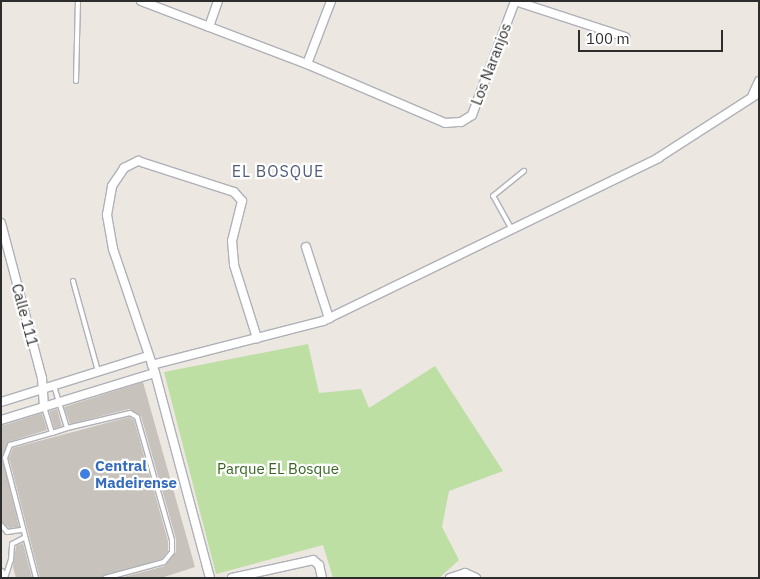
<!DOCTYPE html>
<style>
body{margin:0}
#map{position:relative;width:760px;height:579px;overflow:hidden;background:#ede7e1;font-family:"IBM Plex Sans",sans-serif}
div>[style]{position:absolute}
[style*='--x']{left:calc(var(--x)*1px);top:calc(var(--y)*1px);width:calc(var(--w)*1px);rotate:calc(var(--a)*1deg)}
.green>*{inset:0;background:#bddfa3}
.building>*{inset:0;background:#c7c2bc;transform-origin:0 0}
.roads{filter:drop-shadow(1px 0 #aeb1b8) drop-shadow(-1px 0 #aeb1b8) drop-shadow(0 1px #aeb1b8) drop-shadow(0 -1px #aeb1b8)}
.lane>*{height:4px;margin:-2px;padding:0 2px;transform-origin:2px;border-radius:2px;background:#fff}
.street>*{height:8px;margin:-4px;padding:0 4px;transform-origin:4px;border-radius:4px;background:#fff}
.dots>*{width:14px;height:14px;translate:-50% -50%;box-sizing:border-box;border:2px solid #fff;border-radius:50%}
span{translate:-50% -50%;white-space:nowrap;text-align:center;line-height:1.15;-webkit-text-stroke:4.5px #fff;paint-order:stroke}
.street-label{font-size:15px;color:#2d2d2d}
.shop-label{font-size:15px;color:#366cbe;font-weight:700}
.left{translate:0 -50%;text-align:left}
.park-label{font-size:15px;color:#366721}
.neighbourhood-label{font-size:16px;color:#515c7b;letter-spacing:1px}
.frame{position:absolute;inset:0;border:2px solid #2d2d2d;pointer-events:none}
.scale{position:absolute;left:578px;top:30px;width:145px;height:22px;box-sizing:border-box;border:2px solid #2d2d2d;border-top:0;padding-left:6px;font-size:15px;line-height:18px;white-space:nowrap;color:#2d2d2d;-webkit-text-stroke:4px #fff;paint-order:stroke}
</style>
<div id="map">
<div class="green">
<div style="clip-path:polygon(308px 344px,319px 393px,361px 389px,369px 408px,435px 366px,503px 471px,449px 491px,442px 527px,459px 560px,439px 578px,333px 578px,323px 545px,216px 574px,164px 372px)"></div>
</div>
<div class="building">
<div style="clip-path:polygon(143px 382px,195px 567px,161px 578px,120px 578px,165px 566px,176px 552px,176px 539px,141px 416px,129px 409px,70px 424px,64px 407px)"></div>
<div style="left:57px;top:409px;width:18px;height:8px;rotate:74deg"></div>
<div style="clip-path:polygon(42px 413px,47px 430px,8px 442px,2px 457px,19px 527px,9px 528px,1px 521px,1px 426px)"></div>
<div style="clip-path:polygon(129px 417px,134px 420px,168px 541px,168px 551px,162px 559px,101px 578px,40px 578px,9px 458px,13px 448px)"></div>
<div style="clip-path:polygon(23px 543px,32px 578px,16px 578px,13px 567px,16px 546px)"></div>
</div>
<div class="roads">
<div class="lane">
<div style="--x:76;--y:81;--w:80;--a:-88.6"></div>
<div style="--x:511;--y:228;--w:37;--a:-119"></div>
<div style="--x:493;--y:196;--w:40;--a:-39"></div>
<div style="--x:73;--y:281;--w:93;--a:74.5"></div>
<div style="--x:54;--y:386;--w:44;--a:72.8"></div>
<div style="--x:67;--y:428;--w:65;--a:-13.4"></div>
<div style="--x:130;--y:413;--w:8;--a:30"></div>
<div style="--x:137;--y:417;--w:128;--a:74.1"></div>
<div style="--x:172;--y:540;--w:12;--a:90"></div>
<div style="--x:172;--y:552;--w:13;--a:129"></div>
<div style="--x:164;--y:562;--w:61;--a:164.8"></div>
<div style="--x:52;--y:433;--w:16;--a:-18"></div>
<div style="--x:1;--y:525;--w:9;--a:49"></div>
<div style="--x:7;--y:532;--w:14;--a:-8"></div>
<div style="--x:5;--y:578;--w:19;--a:-72"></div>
<div style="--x:11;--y:560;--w:16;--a:-86"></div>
<div style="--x:12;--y:544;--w:13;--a:-27"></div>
<div style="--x:36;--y:578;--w:124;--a:-104.5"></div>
<div style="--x:5;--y:458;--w:14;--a:-69"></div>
<div style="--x:10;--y:445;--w:44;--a:-15.9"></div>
<div style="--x:52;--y:433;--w:27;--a:-107"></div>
</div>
<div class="street">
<div style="--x:141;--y:1;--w:178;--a:20.8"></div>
<div style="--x:307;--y:64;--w:150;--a:23.1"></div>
<div style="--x:445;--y:123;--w:16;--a:-4"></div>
<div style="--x:461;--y:122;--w:13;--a:-32"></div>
<div style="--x:472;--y:115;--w:122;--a:-69.3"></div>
<div style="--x:515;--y:1;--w:116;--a:18.1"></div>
<div style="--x:209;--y:27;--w:28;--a:-71"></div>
<div style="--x:307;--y:64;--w:67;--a:-69.1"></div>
<div style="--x:753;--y:94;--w:14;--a:-65"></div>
<div style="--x:1;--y:223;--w:160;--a:75.2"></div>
<div style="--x:42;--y:378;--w:29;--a:86"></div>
<div style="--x:306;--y:247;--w:75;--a:72.1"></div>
<div style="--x:152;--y:365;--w:177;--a:-14.4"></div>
<div style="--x:323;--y:321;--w:373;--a:-25.9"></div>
<div style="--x:658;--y:158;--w:120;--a:-32.8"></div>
<div style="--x:1;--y:402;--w:154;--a:-17.4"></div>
<div style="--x:1;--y:420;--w:161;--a:-17"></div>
<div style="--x:1;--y:573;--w:5;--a:68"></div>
<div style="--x:210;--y:578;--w:212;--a:-105"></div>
<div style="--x:155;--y:373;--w:131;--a:-108.7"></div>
<div style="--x:113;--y:249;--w:35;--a:-100"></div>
<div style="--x:107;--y:215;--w:29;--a:-80"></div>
<div style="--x:112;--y:186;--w:22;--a:-56"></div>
<div style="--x:124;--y:168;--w:16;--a:-27"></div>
<div style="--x:138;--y:161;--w:101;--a:17.9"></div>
<div style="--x:234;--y:192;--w:12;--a:48"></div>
<div style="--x:242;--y:201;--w:41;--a:104"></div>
<div style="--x:232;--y:241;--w:24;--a:85"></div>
<div style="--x:234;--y:265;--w:77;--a:72.5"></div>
<div style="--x:232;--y:578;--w:83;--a:-12.5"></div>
<div style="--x:313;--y:560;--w:8;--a:40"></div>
<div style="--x:319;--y:565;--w:13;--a:77"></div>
<div style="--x:450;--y:578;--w:16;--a:-18"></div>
<div style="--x:465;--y:573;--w:12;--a:24"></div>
</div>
</div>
<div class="dots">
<div style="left:85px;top:474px;background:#3f7fe0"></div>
</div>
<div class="street-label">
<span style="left:491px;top:64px;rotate:-69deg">Los Naranjos</span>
<span style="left:25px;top:315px;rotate:75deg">Calle 111</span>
</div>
<div class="shop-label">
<span class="left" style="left:95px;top:474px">Central<br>Madeirense</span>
</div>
<div class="park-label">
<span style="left:278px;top:469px">Parque EL Bosque</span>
</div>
<div class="neighbourhood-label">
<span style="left:278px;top:171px">EL BOSQUE</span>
</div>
<div class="frame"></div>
<div class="scale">100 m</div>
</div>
